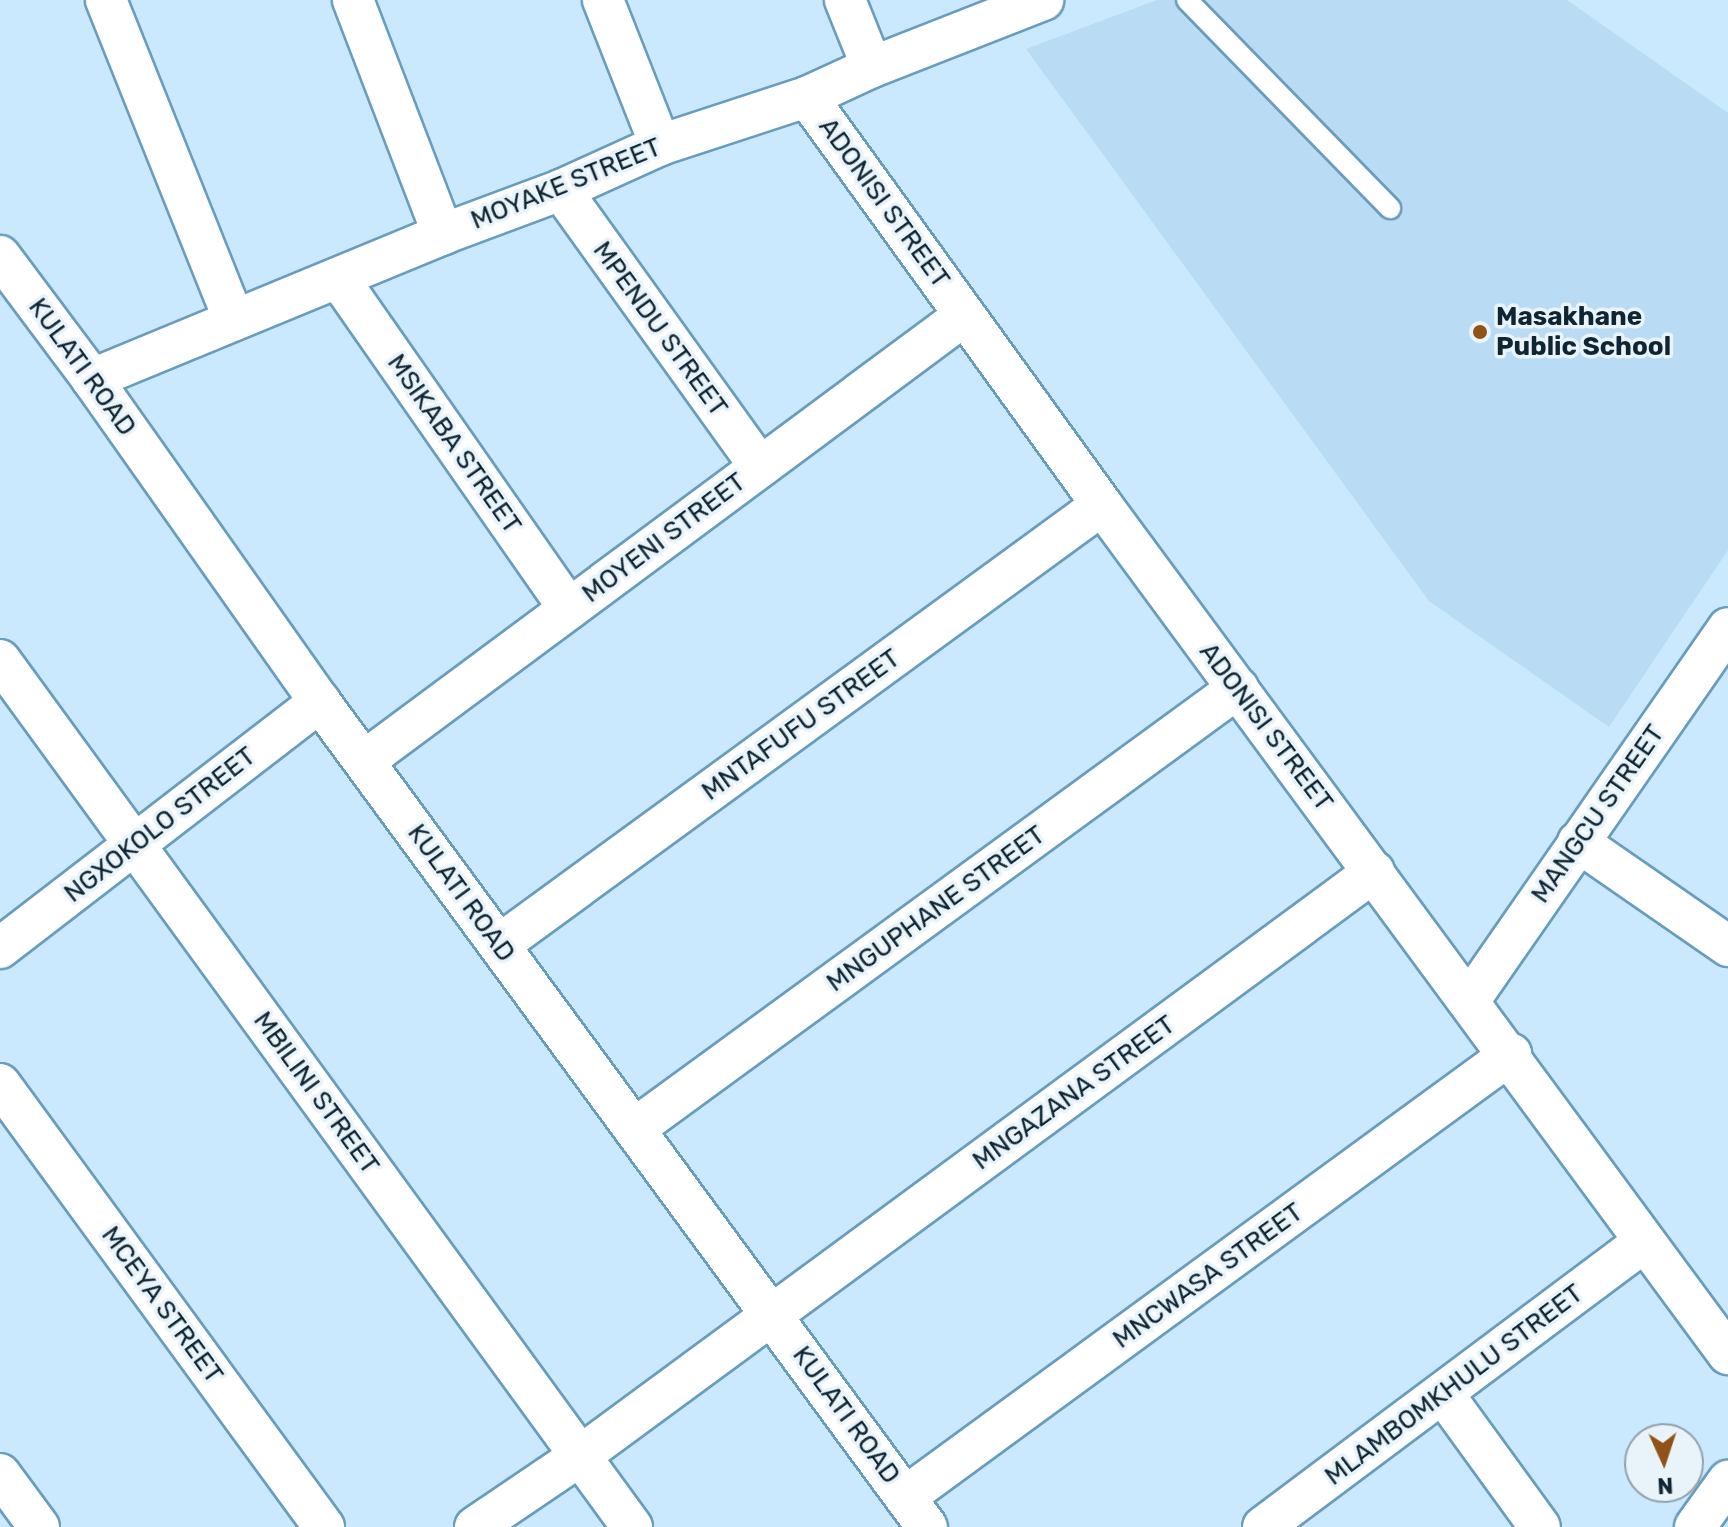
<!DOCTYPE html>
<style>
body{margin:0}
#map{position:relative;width:1728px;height:1527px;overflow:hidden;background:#cae9ff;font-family:Rubik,sans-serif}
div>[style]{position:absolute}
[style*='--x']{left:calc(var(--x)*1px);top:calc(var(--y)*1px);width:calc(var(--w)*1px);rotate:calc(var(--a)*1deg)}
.built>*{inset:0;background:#b9dbf3}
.roads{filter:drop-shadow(2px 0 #699cbd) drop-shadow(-2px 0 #699cbd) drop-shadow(0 2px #699cbd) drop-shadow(0 -2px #699cbd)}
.service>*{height:20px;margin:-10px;padding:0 10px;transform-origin:10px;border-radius:10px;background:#fff}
.minor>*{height:40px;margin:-20px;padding:0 20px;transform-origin:20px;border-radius:20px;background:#fff}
.dots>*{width:22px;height:22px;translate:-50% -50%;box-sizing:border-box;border:4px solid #e9f3fa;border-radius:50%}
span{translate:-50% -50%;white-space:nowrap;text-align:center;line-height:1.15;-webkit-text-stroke:7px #e9f3fa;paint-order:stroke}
.street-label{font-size:26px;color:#102532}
.poi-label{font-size:26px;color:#102532;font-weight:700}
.left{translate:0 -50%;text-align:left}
.north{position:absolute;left:1624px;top:1423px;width:80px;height:80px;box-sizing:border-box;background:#e9f3fa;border:2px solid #92a1aa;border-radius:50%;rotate:177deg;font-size:22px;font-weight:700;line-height:32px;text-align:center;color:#102532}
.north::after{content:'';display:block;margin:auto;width:28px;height:36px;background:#905217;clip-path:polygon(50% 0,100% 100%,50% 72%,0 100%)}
</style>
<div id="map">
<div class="built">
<div style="clip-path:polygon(1157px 0,1567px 0,1728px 113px,1728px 550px,1609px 727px,1429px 601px,1026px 49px)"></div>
</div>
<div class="roads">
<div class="service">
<div style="--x:1187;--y:0;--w:291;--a:45.7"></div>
</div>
<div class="minor">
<div style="--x:106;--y:0;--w:342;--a:68.2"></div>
<div style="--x:353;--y:0;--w:251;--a:69"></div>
<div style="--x:603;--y:0;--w:156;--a:68.5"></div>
<div style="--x:845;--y:0;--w:72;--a:68.1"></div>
<div style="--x:807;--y:97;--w:503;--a:54.13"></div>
<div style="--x:1102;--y:505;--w:1055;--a:53.6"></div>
<div style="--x:561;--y:190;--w:341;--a:54.3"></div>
<div style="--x:0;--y:256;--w:154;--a:53.2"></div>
<div style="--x:92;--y:379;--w:395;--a:54.8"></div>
<div style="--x:320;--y:702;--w:1024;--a:53.66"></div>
<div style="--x:339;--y:279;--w:402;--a:55.1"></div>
<div style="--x:92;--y:379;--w:380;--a:-22.4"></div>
<div style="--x:443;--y:234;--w:126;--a:-20.4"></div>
<div style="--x:561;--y:190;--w:109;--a:-24.4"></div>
<div style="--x:660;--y:145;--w:155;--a:-18.1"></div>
<div style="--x:807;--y:97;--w:72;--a:-24.8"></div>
<div style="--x:872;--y:67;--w:184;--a:-21.4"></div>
<div style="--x:0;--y:660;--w:1073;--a:53.91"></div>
<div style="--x:364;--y:761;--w:748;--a:-36.58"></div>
<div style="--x:1578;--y:842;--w:183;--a:34.7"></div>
<div style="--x:499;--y:945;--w:746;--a:-36.12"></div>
<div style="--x:0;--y:948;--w:404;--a:-37.6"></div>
<div style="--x:1469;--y:1001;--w:454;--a:-55.2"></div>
<div style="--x:0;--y:1084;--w:549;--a:53.82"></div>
<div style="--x:634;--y:1129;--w:748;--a:-36.13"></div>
<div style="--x:1444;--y:1395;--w:163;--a:54"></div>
<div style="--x:0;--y:1474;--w:66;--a:53.7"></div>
<div style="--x:905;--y:1497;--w:751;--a:-36.17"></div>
<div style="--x:475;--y:1527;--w:127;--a:-34.1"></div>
<div style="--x:580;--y:1456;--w:986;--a:-36.34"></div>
<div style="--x:1263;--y:1527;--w:476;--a:-36.8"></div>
<div style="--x:1695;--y:1527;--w:57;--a:-54.3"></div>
</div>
</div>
<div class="dots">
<div style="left:1480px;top:332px;background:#905217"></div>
</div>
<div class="street-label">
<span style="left:566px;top:184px;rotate:-22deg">MOYAKE STREET</span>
<span style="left:884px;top:203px;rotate:54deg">ADONISI STREET</span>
<span style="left:660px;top:329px;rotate:54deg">MPENDU STREET</span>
<span style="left:82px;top:367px;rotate:54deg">KULATI ROAD</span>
<span style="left:454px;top:444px;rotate:55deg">MSIKABA STREET</span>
<span style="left:664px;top:538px;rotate:-37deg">MOYENI STREET</span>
<span style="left:801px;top:725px;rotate:-36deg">MNTAFUFU STREET</span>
<span style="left:1266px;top:727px;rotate:53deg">ADONISI STREET</span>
<span style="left:1598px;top:814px;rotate:-55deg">MANGCU STREET</span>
<span style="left:160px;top:825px;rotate:-38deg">NGXOKOLO STREET</span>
<span style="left:461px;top:893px;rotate:54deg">KULATI ROAD</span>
<span style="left:936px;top:909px;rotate:-36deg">MNGUPHANE STREET</span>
<span style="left:316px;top:1093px;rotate:54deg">MBILINI STREET</span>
<span style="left:1074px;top:1093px;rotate:-36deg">MNGAZANA STREET</span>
<span style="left:1208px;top:1276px;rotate:-36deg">MNCWASA STREET</span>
<span style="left:162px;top:1305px;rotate:54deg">MCEYA STREET</span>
<span style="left:1454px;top:1385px;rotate:-37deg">MLAMBOMKHULU STREET</span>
<span style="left:846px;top:1415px;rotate:54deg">KULATI ROAD</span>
</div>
<div class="poi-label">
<span class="left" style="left:1496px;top:332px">Masakhane<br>Public School</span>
</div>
<div class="north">N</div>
</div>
